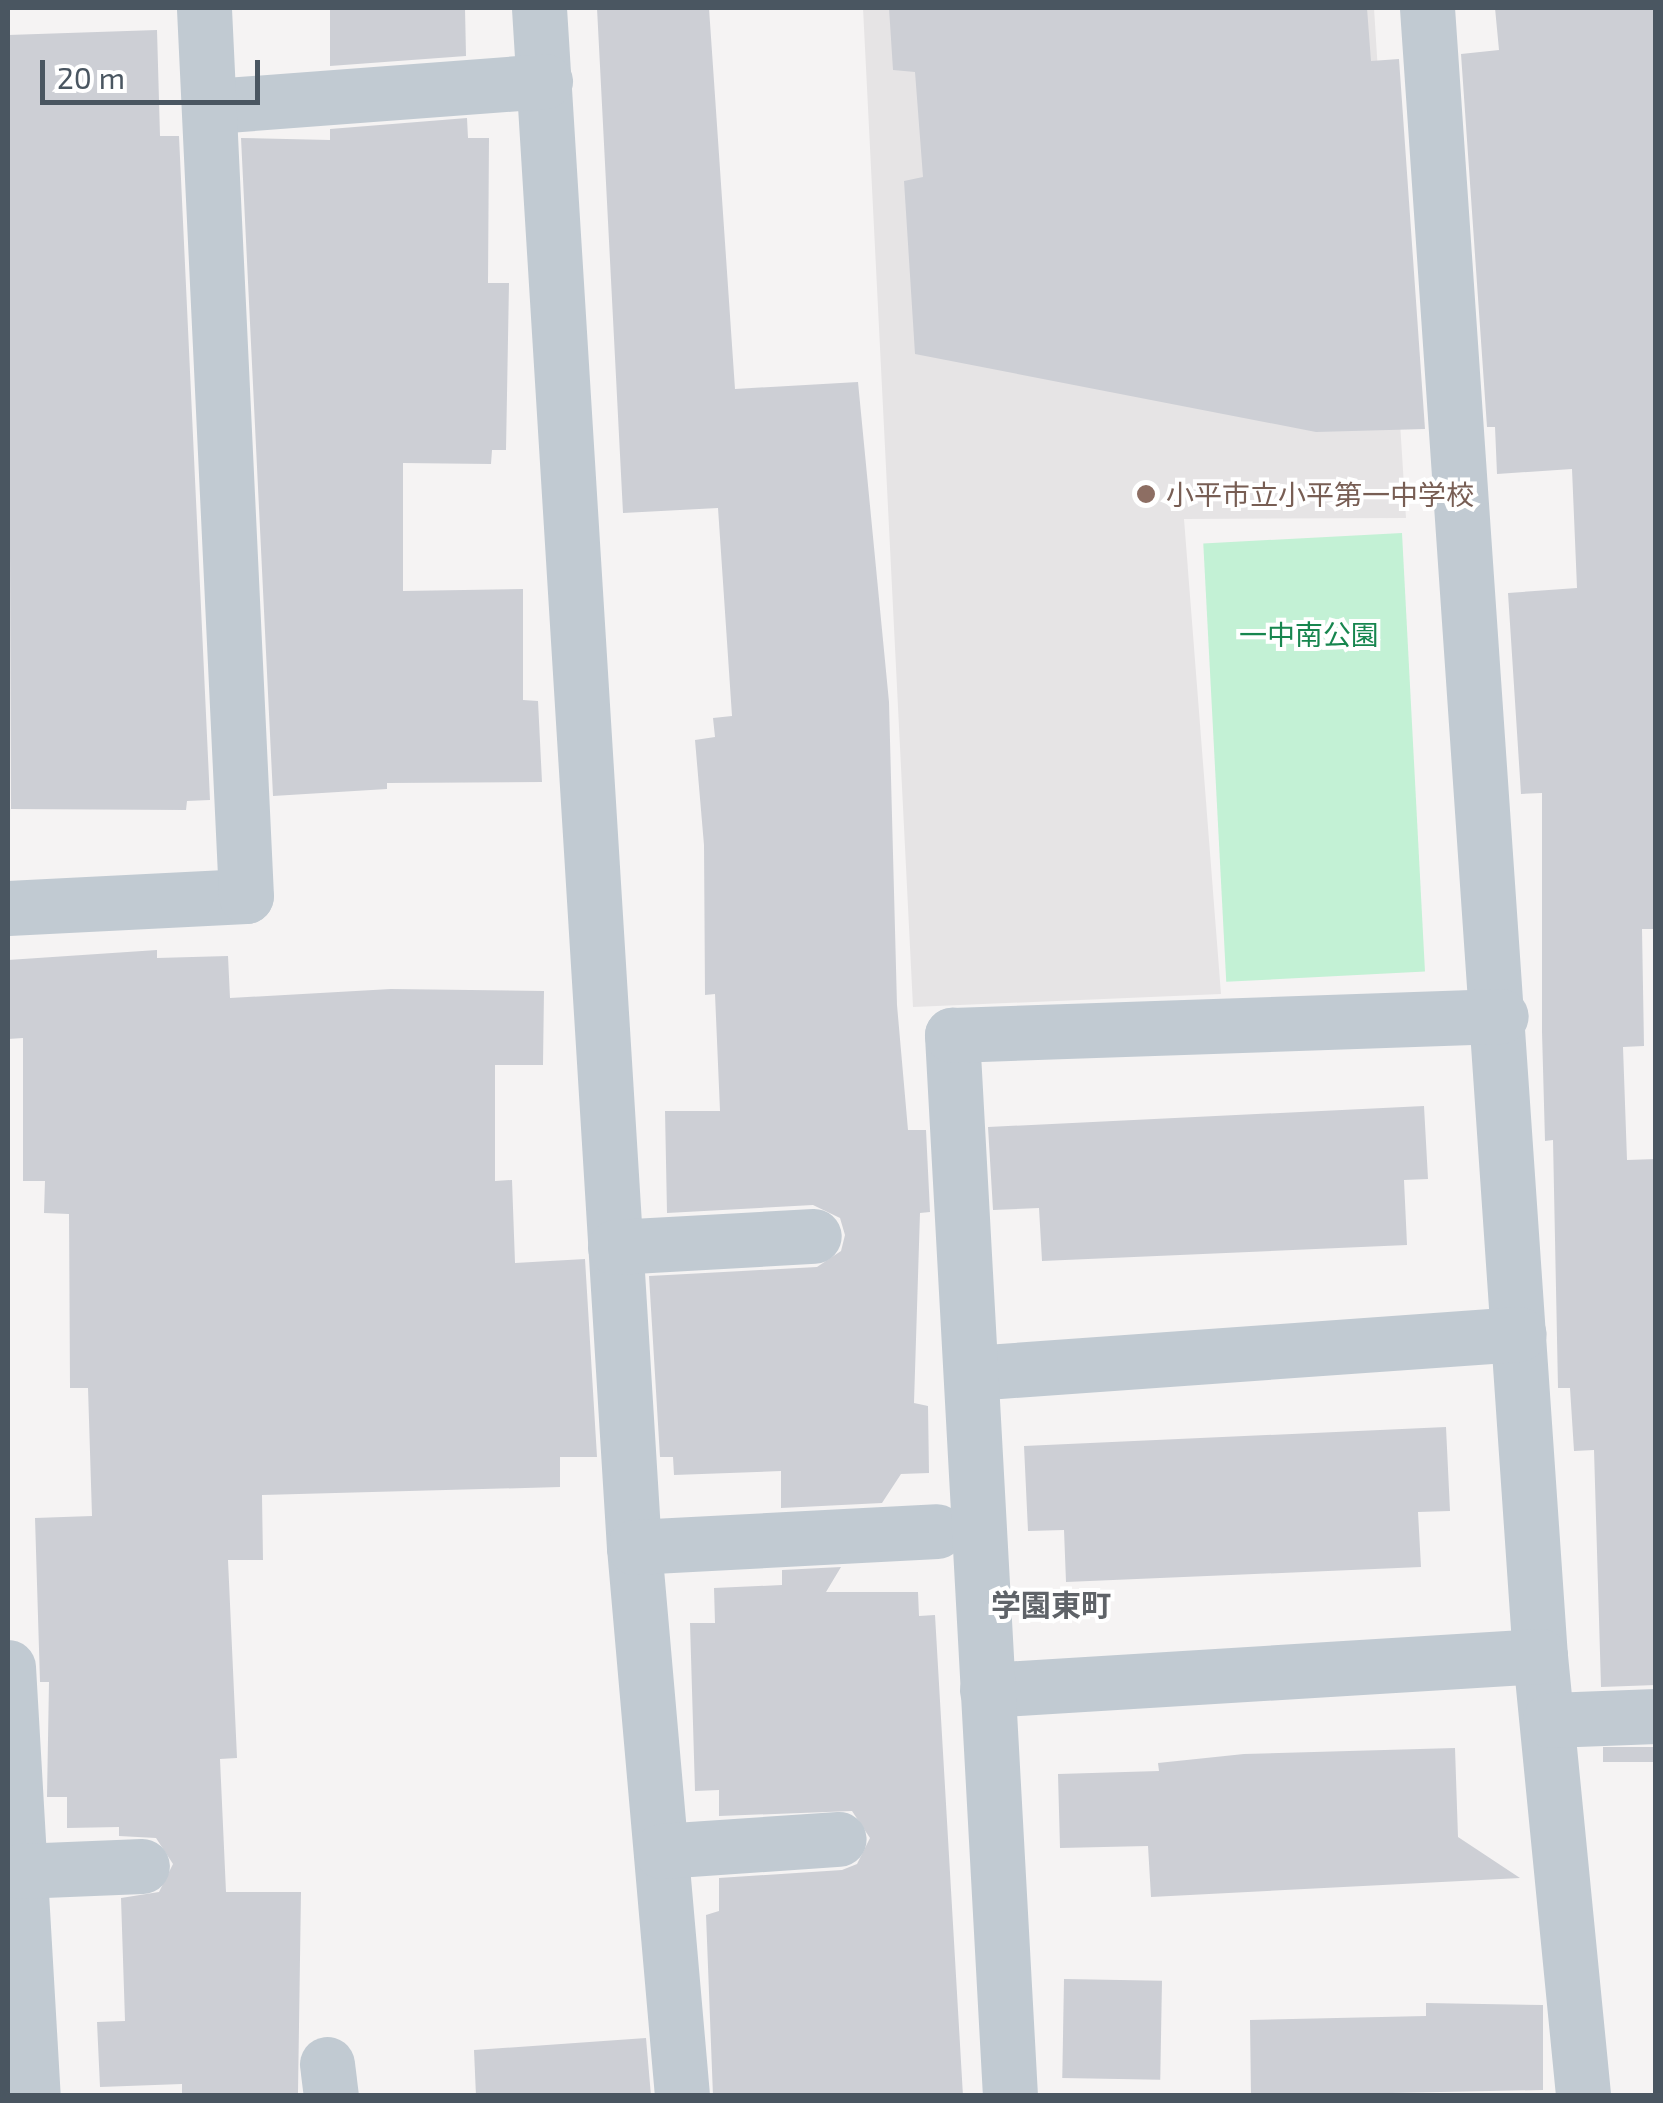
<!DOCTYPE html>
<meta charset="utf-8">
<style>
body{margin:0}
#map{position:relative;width:1663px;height:2103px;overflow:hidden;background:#f5f3f3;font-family:"Exo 2","Noto Sans JP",sans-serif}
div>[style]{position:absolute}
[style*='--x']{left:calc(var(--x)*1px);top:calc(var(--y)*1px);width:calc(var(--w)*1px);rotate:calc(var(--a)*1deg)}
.education>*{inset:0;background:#e6e4e5}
.green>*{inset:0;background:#c3f1d5;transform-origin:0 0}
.building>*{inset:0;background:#cdcfd5;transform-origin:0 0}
.minor>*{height:55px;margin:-27.5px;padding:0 27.5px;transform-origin:27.5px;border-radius:27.5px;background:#c1cad2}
.dots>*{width:28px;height:28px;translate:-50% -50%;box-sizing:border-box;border:5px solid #fff;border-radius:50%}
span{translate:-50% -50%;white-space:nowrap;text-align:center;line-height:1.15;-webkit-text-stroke:8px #fff;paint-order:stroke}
.education-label{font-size:28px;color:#785e54}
.left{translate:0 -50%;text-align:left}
.park-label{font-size:28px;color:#17864f}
.neighbourhood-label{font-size:30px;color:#5f6368;font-weight:700}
.frame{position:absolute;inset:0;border:10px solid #4a5661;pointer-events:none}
.scale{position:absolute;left:40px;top:60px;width:220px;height:45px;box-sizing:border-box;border:5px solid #4a5661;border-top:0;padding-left:12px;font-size:30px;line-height:35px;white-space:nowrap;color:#4a5661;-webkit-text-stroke:8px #fff;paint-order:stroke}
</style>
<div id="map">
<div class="education">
<div style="clip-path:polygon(863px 8px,1374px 8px,1406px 518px,1184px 519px,1221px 994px,913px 1007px)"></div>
</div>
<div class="green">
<div style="left:1402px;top:533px;width:439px;height:199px;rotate:87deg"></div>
</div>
<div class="building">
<div style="clip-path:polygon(330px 8px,465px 8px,466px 56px,330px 66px)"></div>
<div style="clip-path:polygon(597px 8px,709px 8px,735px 389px,858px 382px,889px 702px,897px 1005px,908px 1130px,926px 1130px,930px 1212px,920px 1213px,914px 1403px,928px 1406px,929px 1473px,901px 1474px,882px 1503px,781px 1508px,781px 1471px,674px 1475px,673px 1457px,660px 1457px,649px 1276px,817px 1267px,841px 1251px,845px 1235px,840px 1218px,813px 1205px,667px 1213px,665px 1111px,720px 1111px,715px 994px,705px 995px,704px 845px,695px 740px,715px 737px,713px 718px,732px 716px,718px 508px,623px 513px)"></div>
<div style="clip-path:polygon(889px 8px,1367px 8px,1371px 61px,1399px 59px,1425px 429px,1316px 432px,915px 354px,904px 181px,923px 177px,915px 72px,893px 70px)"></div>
<div style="clip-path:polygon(1495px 8px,1656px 8px,1656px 929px,1642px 929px,1644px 1046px,1623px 1047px,1627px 1160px,1656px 1159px,1656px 1685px,1601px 1687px,1594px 1450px,1574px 1451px,1570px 1388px,1558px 1388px,1553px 1140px,1545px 1141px,1542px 1032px,1542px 793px,1521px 794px,1508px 593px,1577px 588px,1572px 469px,1497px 474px,1495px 427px,1487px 427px,1461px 54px,1499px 50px)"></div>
<div style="clip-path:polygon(157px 30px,160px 136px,179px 136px,210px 800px,187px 801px,186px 810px,11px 809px,8px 35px)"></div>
<div style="clip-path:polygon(467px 118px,468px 138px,489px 138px,488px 283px,509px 283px,506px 450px,492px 450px,491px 464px,403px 463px,403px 591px,523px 589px,523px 700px,538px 701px,542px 782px,387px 783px,387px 789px,273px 796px,241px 138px,330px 140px,330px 129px)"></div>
<div style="clip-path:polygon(157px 950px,157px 958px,228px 956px,230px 998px,391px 989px,544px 991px,543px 1065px,495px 1065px,495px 1181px,512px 1180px,515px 1263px,585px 1259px,597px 1457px,560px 1457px,560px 1487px,262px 1495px,263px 1560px,228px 1560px,237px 1758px,220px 1759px,226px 1892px,301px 1892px,298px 2093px,182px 2093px,182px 2084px,100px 2087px,97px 2022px,125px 2021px,121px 1898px,159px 1892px,173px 1864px,156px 1838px,119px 1836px,119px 1827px,67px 1828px,67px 1797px,47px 1797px,49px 1682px,40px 1682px,35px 1518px,92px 1516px,88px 1388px,70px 1388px,69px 1214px,44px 1213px,45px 1181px,23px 1181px,23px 1038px,8px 1039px,8px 960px)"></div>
<div style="clip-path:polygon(1424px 1106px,1428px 1179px,1404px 1180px,1407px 1245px,1042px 1261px,1039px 1208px,993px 1210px,988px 1127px)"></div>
<div style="clip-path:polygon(1446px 1427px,1450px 1511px,1418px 1512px,1421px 1567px,1066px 1582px,1064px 1530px,1028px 1531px,1024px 1446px)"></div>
<div style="clip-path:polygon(841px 1567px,826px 1592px,918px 1592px,919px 1616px,935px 1615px,963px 2096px,713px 2096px,706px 1915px,719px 1911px,719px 1878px,842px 1870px,857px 1864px,870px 1838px,852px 1811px,719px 1816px,719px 1790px,695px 1791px,690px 1623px,715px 1623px,714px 1588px,782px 1585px,782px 1570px)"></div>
<div style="left:1656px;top:1747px;width:15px;height:53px;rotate:90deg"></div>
<div style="clip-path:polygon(1455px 1748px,1458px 1837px,1520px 1878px,1151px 1897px,1148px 1846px,1060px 1848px,1058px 1774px,1159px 1771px,1158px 1763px,1244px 1754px)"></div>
<div style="left:1064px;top:1979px;width:98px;height:99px;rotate:1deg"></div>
<div style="clip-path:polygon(1426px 2003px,1543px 2005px,1543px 2090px,1251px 2096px,1250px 2020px,1426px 2016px)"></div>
<div style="clip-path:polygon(646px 2038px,651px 2096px,476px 2096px,474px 2050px)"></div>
</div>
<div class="minor">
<div style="--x:539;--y:8;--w:1542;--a:86.47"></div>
<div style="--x:634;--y:1547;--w:551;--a:85"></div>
<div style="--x:1427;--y:8;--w:1652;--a:86.08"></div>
<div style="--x:1540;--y:1656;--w:442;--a:84.4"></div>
<div style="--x:213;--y:106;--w:333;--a:-4.3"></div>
<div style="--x:8;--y:908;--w:238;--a:-2.9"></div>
<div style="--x:246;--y:896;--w:889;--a:-92.71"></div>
<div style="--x:615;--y:1247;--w:199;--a:-3.2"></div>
<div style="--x:972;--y:1373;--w:548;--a:-4.08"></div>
<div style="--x:634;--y:1547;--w:303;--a:-3"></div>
<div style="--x:8;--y:1667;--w:430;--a:86.7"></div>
<div style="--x:987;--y:1690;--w:554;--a:-3.52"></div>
<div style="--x:1550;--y:1720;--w:106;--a:-2.2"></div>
<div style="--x:661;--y:1851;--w:178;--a:-3.9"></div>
<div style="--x:19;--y:1871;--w:123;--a:-2.3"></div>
<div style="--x:327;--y:2064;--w:32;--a:83"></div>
<div style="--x:1010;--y:2096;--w:1063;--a:-93.13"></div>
<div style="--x:952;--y:1035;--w:549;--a:-1.98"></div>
</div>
<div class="dots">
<div style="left:1146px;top:494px;background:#8d6e63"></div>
</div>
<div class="education-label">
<span class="left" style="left:1166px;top:494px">小平市立小平第一中学校</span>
</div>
<div class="park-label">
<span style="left:1309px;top:634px">一中南公園</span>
</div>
<div class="neighbourhood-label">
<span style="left:1051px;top:1604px">学園東町</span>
</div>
<div class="frame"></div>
<div class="scale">20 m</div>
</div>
